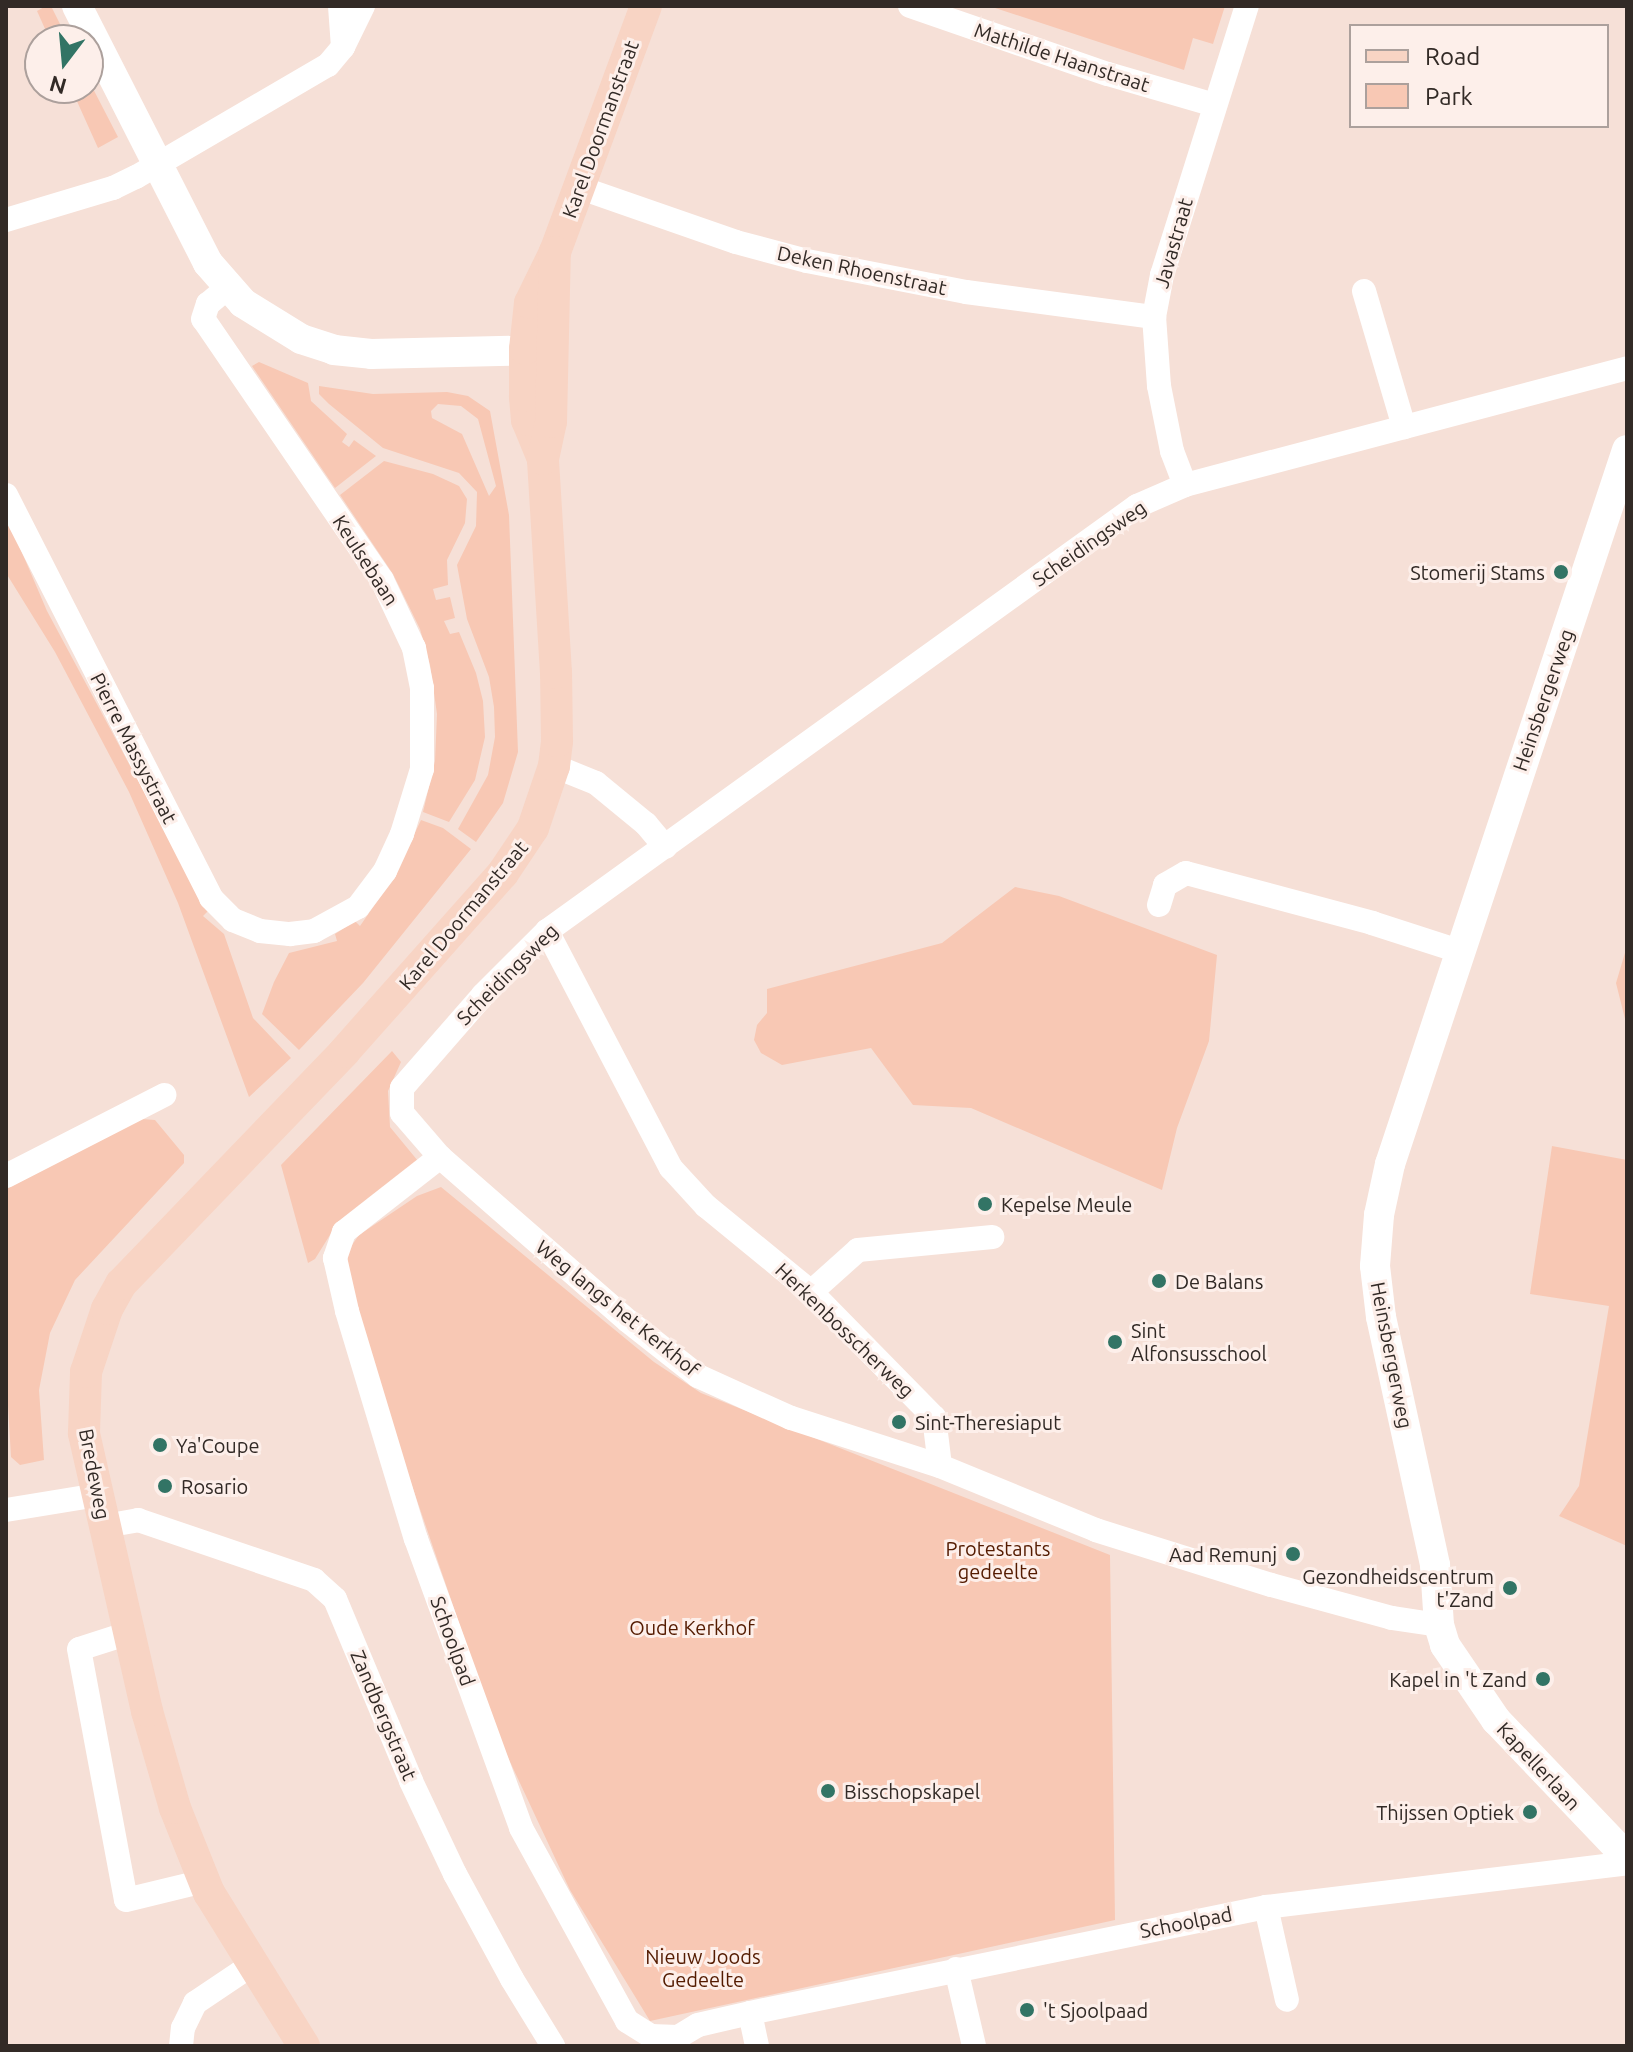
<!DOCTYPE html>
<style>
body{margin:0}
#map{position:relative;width:1633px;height:2052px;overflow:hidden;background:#f6e0d7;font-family:Ubuntu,sans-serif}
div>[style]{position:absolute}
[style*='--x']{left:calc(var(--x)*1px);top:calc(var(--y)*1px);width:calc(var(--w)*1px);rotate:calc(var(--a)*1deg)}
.green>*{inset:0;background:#f8c8b4}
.minor>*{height:24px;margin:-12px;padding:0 12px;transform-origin:12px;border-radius:12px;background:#fff}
.tertiary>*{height:30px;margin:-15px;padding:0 15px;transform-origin:15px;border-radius:15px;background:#fff}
.secondary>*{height:32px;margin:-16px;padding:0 16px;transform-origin:16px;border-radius:16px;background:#f8d4c4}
.dots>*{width:22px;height:22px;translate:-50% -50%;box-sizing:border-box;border:4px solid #fdefea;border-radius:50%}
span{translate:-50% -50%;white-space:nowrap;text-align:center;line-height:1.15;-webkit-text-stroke:6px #fdefea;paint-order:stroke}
.street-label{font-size:20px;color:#322a26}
.poi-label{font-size:20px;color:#322a26}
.right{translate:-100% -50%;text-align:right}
.left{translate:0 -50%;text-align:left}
.park-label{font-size:20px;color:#541b00}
.frame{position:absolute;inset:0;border:8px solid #322a26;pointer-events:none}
.legend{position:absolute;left:1349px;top:24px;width:260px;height:104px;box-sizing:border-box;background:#fdefea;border:2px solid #aca09c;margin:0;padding:10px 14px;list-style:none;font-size:24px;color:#322a26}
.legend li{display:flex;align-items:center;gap:16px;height:40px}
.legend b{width:40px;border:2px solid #aca09c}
.north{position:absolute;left:24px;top:24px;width:80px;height:80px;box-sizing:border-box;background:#fdefea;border:2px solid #aca09c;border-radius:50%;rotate:196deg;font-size:22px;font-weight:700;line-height:32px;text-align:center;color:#322a26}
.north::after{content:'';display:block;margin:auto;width:28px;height:36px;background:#327465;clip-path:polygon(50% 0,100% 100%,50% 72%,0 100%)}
</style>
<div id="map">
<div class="green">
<div style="clip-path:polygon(46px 6px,51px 6px,68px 40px,50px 40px,37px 11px)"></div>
<div style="clip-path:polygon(989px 6px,1225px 6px,1213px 44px,1193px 38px,1184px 70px)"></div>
<div style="clip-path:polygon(88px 79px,118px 137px,98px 148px,71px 88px,88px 88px)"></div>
<div style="clip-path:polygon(259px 362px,308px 383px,311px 401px,347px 434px,342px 442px,349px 447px,354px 440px,376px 456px,335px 488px,252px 366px)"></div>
<div style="clip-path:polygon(evenodd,319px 386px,373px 394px,447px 392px,468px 396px,490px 411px,509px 515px,518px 752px,503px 803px,476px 842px,458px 829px,488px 775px,495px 737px,494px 707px,489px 677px,467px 619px,457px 565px,476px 526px,477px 492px,459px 473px,383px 448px,329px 404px,319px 394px,319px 386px,438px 404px,461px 406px,478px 419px,496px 486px,489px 496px,462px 434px,432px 418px,431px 411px,438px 404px)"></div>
<div style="clip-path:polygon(384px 461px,433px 474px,459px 486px,467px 499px,465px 523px,447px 560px,448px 585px,433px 589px,436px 600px,450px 597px,455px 618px,444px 621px,450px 634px,459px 632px,476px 673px,483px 701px,485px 737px,475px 780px,449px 822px,423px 812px,435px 761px,437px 714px,430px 665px,420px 629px,393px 574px,340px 495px)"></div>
<div style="clip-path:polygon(6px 515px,47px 611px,208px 911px,203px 916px,224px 934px,253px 1018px,291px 1058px,249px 1097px,178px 903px,129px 792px,55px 652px,6px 573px)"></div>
<div style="clip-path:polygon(421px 820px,443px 828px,471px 849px,363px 983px,299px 1050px,262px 1014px,274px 982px,289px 953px,337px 941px,335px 934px,355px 921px,360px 926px,394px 877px)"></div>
<div style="clip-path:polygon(1015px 887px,1059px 896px,1217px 955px,1209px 1041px,1177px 1128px,1162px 1190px,971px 1108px,913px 1105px,871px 1048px,782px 1065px,761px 1053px,754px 1040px,757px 1025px,767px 1013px,767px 989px,942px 943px)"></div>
<div style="clip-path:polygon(1627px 946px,1627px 1027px,1616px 983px)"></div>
<div style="clip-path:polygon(392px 1051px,401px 1062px,388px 1091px,390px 1127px,418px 1161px,338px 1222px,315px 1259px,308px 1263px,281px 1165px)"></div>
<div style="clip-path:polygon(142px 1119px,155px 1120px,184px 1155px,184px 1163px,75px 1280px,50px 1333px,39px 1390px,44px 1460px,20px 1465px,11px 1457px,6px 1371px,6px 1189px)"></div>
<div style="clip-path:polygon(1552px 1146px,1627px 1160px,1627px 1546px,1559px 1516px,1579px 1486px,1609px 1306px,1530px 1294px)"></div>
<div style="clip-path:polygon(441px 1187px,654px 1362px,701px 1393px,1110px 1555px,1115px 1920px,650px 2021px,570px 1890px,497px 1734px,372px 1369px,343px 1274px,347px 1252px,359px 1235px,417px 1196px)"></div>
</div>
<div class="minor">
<div style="--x:910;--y:6;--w:209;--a:19"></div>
<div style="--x:1108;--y:74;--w:111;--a:16.2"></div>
<div style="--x:343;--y:47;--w:46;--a:-64"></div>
<div style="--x:578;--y:187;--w:167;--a:19.2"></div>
<div style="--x:736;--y:242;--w:73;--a:15"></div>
<div style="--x:807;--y:261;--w:162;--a:11"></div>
<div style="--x:966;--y:292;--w:190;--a:7.6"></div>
<div style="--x:6;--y:220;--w:112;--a:-16.7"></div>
<div style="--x:113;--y:188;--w:25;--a:-26"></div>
<div style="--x:136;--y:177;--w:222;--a:-30.3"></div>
<div style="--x:328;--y:65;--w:23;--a:-50"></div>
<div style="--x:343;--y:47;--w:41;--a:-94.2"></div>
<div style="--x:1364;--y:291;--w:142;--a:73.6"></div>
<div style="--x:1185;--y:485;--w:36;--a:-111"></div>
<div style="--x:1172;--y:451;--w:66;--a:-101.3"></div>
<div style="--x:1159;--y:386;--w:69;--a:-94.1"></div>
<div style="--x:1154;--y:317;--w:43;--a:-79.2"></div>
<div style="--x:1162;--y:275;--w:282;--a:-72.5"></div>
<div style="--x:6;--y:495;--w:452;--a:63"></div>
<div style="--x:211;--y:898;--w:31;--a:45"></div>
<div style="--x:233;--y:920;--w:29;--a:22"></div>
<div style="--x:260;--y:931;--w:30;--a:6"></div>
<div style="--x:290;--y:934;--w:24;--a:-7"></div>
<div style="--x:314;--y:931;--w:50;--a:-28.6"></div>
<div style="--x:358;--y:907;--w:45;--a:-53.1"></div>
<div style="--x:385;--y:871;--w:41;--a:-65.3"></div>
<div style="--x:402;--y:834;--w:68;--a:-72.9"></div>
<div style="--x:422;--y:769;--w:81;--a:-90"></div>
<div style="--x:422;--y:688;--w:41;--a:-101.3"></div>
<div style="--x:414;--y:648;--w:75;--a:-115.2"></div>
<div style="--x:382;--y:580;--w:316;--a:-124.4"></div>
<div style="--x:203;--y:319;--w:16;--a:-72"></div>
<div style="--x:208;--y:304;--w:23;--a:-40"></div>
<div style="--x:554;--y:766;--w:45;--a:22"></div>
<div style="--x:596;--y:783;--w:65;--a:39.4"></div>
<div style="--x:646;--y:824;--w:30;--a:50"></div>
<div style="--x:1159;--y:905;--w:21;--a:-73"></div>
<div style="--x:1165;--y:885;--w:24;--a:-30"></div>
<div style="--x:1186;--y:873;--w:193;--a:15"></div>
<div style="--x:1372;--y:923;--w:95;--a:17.9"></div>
<div style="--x:547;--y:931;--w:267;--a:62.4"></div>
<div style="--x:671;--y:1168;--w:52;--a:47.4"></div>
<div style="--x:706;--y:1206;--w:136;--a:39.3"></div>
<div style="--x:811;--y:1292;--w:175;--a:45.5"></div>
<div style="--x:934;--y:1417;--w:49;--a:83"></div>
<div style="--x:440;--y:1157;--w:122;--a:142"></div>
<div style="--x:344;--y:1232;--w:28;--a:109"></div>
<div style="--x:335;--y:1258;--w:54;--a:77.2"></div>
<div style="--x:347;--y:1311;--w:238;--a:73.2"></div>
<div style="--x:416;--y:1539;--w:307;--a:70"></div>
<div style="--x:521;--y:1828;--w:220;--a:61.2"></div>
<div style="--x:627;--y:2021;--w:28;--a:32"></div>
<div style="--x:651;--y:2036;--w:27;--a:2"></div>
<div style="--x:678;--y:2037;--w:23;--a:-31"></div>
<div style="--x:698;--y:2025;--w:53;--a:-13"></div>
<div style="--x:750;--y:2013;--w:527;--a:-11.61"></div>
<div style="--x:1266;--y:1907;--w:364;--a:-6.9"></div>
<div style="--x:6;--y:1176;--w:178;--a:-27.1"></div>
<div style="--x:811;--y:1292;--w:63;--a:-41.8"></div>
<div style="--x:858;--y:1250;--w:135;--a:-5.5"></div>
<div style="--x:6;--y:1510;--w:93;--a:-9.3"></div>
<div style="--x:105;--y:1526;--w:34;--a:-10"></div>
<div style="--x:138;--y:1520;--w:186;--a:18.8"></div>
<div style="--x:314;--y:1580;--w:28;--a:42"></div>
<div style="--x:335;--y:1599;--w:197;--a:67.3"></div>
<div style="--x:411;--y:1781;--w:103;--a:64.7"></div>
<div style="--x:455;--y:1874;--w:119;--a:61.5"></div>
<div style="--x:512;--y:1979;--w:79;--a:58.5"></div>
<div style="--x:1439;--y:1625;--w:48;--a:-171.5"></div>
<div style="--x:1392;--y:1618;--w:125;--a:-164.7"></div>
<div style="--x:1271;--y:1585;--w:183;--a:-162.6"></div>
<div style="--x:1096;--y:1530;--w:169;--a:-157.7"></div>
<div style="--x:940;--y:1466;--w:157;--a:-162.1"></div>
<div style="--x:791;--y:1418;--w:102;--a:-155.7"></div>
<div style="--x:698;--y:1376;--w:89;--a:-141.8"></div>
<div style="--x:628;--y:1321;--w:249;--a:-138.9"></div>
<div style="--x:440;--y:1157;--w:58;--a:-130.8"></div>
<div style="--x:402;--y:1113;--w:25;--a:-90"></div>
<div style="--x:402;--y:1088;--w:123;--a:-48.9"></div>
<div style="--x:483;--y:995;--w:91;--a:-45"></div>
<div style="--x:547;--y:931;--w:727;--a:-35.77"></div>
<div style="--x:1137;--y:506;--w:52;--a:-23.6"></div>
<div style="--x:1185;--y:485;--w:457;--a:-14.8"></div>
<div style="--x:129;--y:1633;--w:52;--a:162.3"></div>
<div style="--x:79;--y:1649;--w:255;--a:79.4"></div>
<div style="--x:126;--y:1900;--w:80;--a:-13.7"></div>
<div style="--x:1266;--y:1907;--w:95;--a:77.3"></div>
<div style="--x:956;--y:1969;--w:79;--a:76.8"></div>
<div style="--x:750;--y:2013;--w:34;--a:78"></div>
<div style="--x:181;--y:2046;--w:18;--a:-84"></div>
<div style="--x:183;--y:2028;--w:28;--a:-64"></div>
<div style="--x:195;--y:2003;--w:70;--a:-33.9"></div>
</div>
<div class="tertiary">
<div style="--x:77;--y:6;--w:288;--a:63"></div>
<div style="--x:208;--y:263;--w:53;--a:48.8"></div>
<div style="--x:243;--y:303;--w:68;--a:31.8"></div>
<div style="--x:301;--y:339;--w:35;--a:18"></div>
<div style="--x:334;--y:350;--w:37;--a:6"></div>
<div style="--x:371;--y:354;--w:179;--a:-1.3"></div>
<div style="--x:1627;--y:450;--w:752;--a:108.36"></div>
<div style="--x:1390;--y:1164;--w:52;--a:102.2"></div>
<div style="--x:1379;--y:1215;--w:51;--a:94.5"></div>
<div style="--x:1375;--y:1266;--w:51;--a:83.3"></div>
<div style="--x:1381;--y:1317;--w:254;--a:77.7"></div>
<div style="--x:1435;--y:1565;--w:60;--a:86.2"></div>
<div style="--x:1439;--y:1625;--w:21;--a:73"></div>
<div style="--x:1445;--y:1645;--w:91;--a:55.8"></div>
<div style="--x:1496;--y:1720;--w:190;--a:46.3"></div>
</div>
<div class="secondary">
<div style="--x:543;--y:459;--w:42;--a:-112.3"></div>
<div style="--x:527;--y:420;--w:24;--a:-95"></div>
<div style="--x:525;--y:396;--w:47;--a:-90"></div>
<div style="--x:525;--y:349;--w:46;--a:-83.8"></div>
<div style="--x:530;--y:303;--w:57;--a:-63.9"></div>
<div style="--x:555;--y:252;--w:262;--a:-69.7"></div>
<div style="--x:304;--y:2046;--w:180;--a:-121.8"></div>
<div style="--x:209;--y:1893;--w:92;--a:-111.8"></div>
<div style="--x:175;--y:1808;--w:101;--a:-106.1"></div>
<div style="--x:147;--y:1711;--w:285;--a:-102.8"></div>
<div style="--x:84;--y:1433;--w:61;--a:-88.1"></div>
<div style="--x:86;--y:1372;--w:66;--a:-71.6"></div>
<div style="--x:107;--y:1309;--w:29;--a:-61"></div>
<div style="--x:121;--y:1284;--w:322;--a:-46.1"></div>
<div style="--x:344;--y:1052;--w:239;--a:-48.4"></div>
<div style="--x:503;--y:873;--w:54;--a:-56.3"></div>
<div style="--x:533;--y:828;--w:65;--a:-71.3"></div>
<div style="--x:554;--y:766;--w:25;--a:-83"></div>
<div style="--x:557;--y:741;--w:68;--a:-90.8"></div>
<div style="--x:556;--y:673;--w:214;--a:-93.5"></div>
<div style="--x:543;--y:459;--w:38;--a:-78"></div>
<div style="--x:551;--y:422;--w:170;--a:-88.7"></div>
</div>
<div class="dots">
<div style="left:1561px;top:572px;background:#327465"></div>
<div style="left:985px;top:1204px;background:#327465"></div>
<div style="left:1159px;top:1281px;background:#327465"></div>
<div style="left:1115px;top:1342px;background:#327465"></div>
<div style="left:899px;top:1422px;background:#327465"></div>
<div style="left:160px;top:1445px;background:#327465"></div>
<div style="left:165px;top:1486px;background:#327465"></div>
<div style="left:1293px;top:1554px;background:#327465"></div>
<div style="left:1510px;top:1588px;background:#327465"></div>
<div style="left:1543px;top:1679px;background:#327465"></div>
<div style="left:828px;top:1791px;background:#327465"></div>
<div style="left:1530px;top:1812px;background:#327465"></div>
<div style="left:1027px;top:2010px;background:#327465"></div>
</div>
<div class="street-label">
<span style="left:1062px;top:57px;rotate:18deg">Mathilde Haanstraat</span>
<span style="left:600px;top:129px;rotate:-70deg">Karel Doormanstraat</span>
<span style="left:1173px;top:243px;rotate:-74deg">Javastraat</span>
<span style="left:862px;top:270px;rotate:12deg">Deken Rhoenstraat</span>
<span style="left:1089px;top:543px;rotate:-35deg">Scheidingsweg</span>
<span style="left:366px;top:560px;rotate:57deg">Keulsebaan</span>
<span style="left:1543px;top:700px;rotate:-71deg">Heinsbergerweg</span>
<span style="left:134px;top:748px;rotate:63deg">Pierre Massystraat</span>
<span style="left:463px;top:915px;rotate:-50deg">Karel Doormanstraat</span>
<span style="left:507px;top:974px;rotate:-45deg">Scheidingsweg</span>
<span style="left:618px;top:1308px;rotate:39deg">Weg langs het Kerkhof</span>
<span style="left:845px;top:1330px;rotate:44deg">Herkenbosscherweg</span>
<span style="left:1392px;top:1355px;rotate:79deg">Heinsbergerweg</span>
<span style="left:95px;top:1474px;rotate:79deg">Bredeweg</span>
<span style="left:453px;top:1641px;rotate:70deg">Schoolpad</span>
<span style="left:384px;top:1715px;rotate:67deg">Zandbergstraat</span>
<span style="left:1539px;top:1766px;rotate:47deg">Kapellerlaan</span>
<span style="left:1186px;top:1922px;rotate:-11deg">Schoolpad</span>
</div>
<div class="poi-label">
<span class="right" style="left:1545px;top:572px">Stomerij Stams</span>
<span class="left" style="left:1001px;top:1204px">Kepelse Meule</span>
<span class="left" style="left:1175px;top:1281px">De Balans</span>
<span class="left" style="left:1131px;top:1342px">Sint<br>Alfonsusschool</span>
<span class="left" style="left:915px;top:1422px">Sint-Theresiaput</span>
<span class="left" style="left:176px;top:1445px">Ya'Coupe</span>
<span class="left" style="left:181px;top:1486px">Rosario</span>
<span class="right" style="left:1277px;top:1554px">Aad Remunj</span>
<span class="right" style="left:1494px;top:1588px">Gezondheidscentrum<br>t'Zand</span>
<span class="right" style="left:1527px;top:1679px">Kapel in 't Zand</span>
<span class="left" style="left:844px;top:1791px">Bisschopskapel</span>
<span class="right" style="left:1514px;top:1812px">Thijssen Optiek</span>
<span class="left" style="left:1043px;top:2010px">'t Sjoolpaad</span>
</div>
<div class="park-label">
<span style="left:998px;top:1560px">Protestants<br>gedeelte</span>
<span style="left:692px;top:1627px">Oude Kerkhof</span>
<span style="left:703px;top:1968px">Nieuw Joods<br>Gedeelte</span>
</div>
<div class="frame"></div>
<ul class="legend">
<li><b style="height:10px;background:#f8d4c4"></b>Road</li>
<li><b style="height:22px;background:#f8c8b4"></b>Park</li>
</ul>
<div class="north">N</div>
</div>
